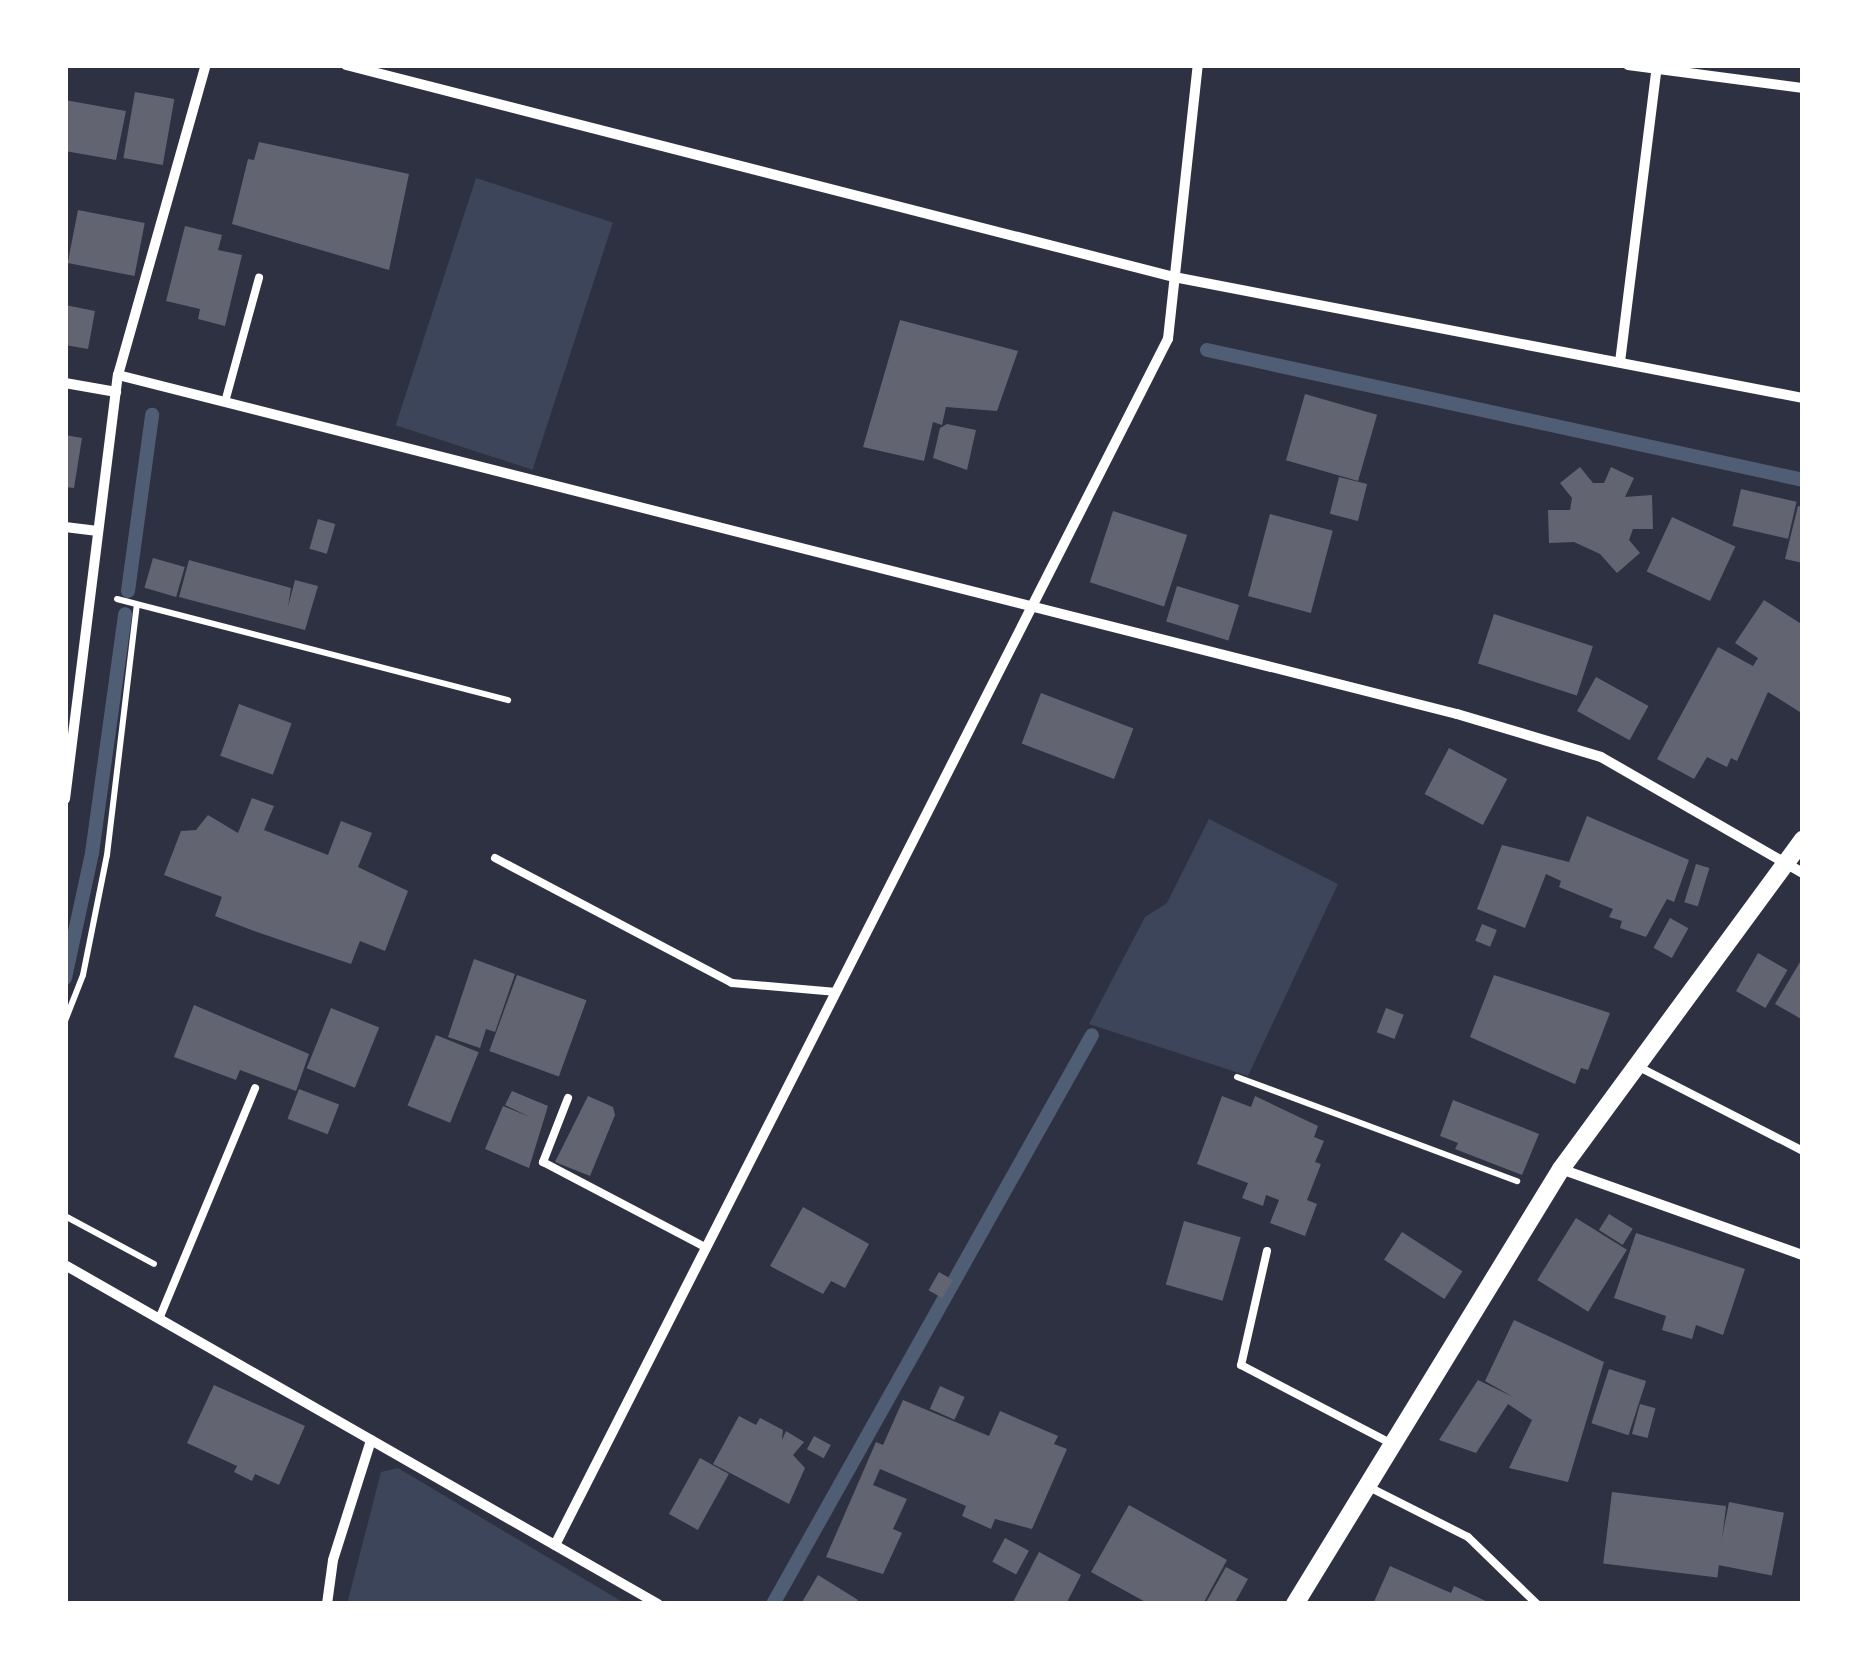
<!DOCTYPE html>
<style>
body{margin:0}
#map{position:relative;width:1868px;height:1669px;overflow:hidden;background:#2d3142;font-family:"Sofia Sans Condensed",sans-serif}
div>[style]{position:absolute}
[style*='--x']{left:calc(var(--x)*1px);top:calc(var(--y)*1px);width:calc(var(--w)*1px);rotate:calc(var(--a)*1deg)}
.green>*{inset:0;background:#3c4559;transform-origin:0 0}
.stream>*{height:14px;margin:-7px;padding:0 7px;transform-origin:7px;border-radius:7px;background:#4f5d75}
.building>*{inset:0;background:#626471;transform-origin:0 0}
.path>*{height:6px;margin:-3px;padding:0 3px;transform-origin:3px;border-radius:3px;background:#fff}
.service>*{height:8px;margin:-4px;padding:0 4px;transform-origin:4px;border-radius:4px;background:#fff}
.minor>*{height:10px;margin:-5px;padding:0 5px;transform-origin:5px;border-radius:5px;background:#fff}
.tertiary>*{height:18px;margin:-9px;padding:0 9px;transform-origin:9px;border-radius:9px;background:#fff}
span{translate:-50% -50%;white-space:nowrap;text-align:center;line-height:1.15;-webkit-text-stroke:9px #fff;paint-order:stroke}
.frame{position:absolute;inset:0;border:68px solid #fff;pointer-events:none}
</style>
<div id="map">
<div class="green">
<div style="left:476px;top:178px;width:144px;height:260px;rotate:18deg"></div>
<div style="clip-path:polygon(1209px 819px,1338px 884px,1248px 1076px,1089px 1024px,1145px 917px,1167px 903px)"></div>
<div style="clip-path:polygon(398px 1468px,626px 1604px,347px 1604px,381px 1472px)"></div>
</div>
<div class="stream">
<div style="--x:1207;--y:350;--w:610;--a:12.3"></div>
<div style="--x:128;--y:591;--w:178;--a:-82.2"></div>
<div style="--x:65;--y:978;--w:128;--a:-77.8"></div>
<div style="--x:92;--y:853;--w:241;--a:-82.1"></div>
<div style="--x:773;--y:1604;--w:652;--a:-60.72"></div>
</div>
<div class="building">
<div style="left:135px;top:92px;width:40px;height:67px;rotate:10deg"></div>
<div style="clip-path:polygon(65px 100px,126px 111px,116px 160px,65px 151px)"></div>
<div style="clip-path:polygon(259px 142px,409px 174px,389px 270px,232px 224px,248px 159px,254px 160px)"></div>
<div style="left:78px;top:210px;width:68px;height:54px;rotate:11deg"></div>
<div style="clip-path:polygon(185px 226px,222px 235px,218px 250px,242px 255px,225px 326px,198px 319px,200px 309px,166px 301px)"></div>
<div style="clip-path:polygon(65px 305px,95px 311px,88px 349px,65px 345px)"></div>
<div style="clip-path:polygon(900px 320px,1018px 351px,997px 411px,946px 407px,942px 425px,933px 422px,924px 461px,863px 447px)"></div>
<div style="left:1305px;top:394px;width:75px;height:69px;rotate:16deg"></div>
<div style="clip-path:polygon(947px 424px,976px 430px,967px 470px,933px 458px,940px 428px)"></div>
<div style="clip-path:polygon(65px 435px,82px 438px,74px 488px,65px 487px)"></div>
<div style="clip-path:polygon(1580px 467px,1593px 483px,1604px 483px,1611px 467px,1634px 478px,1625px 497px,1652px 495px,1653px 529px,1633px 529px,1629px 540px,1640px 553px,1617px 573px,1600px 554px,1574px 542px,1549px 543px,1548px 510px,1570px 510px,1572px 498px,1560px 483px)"></div>
<div style="left:1339px;top:477px;width:29px;height:38px;rotate:14deg"></div>
<div style="left:1741px;top:489px;width:57px;height:38px;rotate:13deg"></div>
<div style="clip-path:polygon(1798px 506px,1803px 507px,1803px 563px,1785px 559px)"></div>
<div style="left:1113px;top:511px;width:78px;height:75px;rotate:18deg"></div>
<div style="left:1270px;top:514px;width:65px;height:85px;rotate:15deg"></div>
<div style="left:1672px;top:517px;width:70px;height:60px;rotate:25deg"></div>
<div style="left:318px;top:519px;width:18px;height:31px;rotate:16deg"></div>
<div style="left:153px;top:558px;width:33px;height:31px;rotate:16deg"></div>
<div style="clip-path:polygon(189px 560px,291px 588px,288px 607px,295px 580px,318px 586px,305px 630px,179px 597px)"></div>
<div style="left:1177px;top:586px;width:65px;height:37px;rotate:17deg"></div>
<div style="clip-path:polygon(1764px 600px,1803px 625px,1803px 714px,1768px 692px,1737px 761px,1731px 758px,1727px 767px,1707px 757px,1694px 779px,1657px 759px,1718px 647px,1753px 666px,1758px 658px,1735px 643px)"></div>
<div style="left:1494px;top:614px;width:104px;height:52px;rotate:18deg"></div>
<div style="left:1596px;top:677px;width:60px;height:39px;rotate:29deg"></div>
<div style="left:1041px;top:693px;width:99px;height:54px;rotate:21deg"></div>
<div style="left:239px;top:704px;width:56px;height:55px;rotate:20deg"></div>
<div style="left:1449px;top:748px;width:66px;height:52px;rotate:28deg"></div>
<div style="clip-path:polygon(252px 798px,274px 806px,264px 830px,328px 855px,341px 821px,372px 833px,358px 867px,408px 891px,385px 951px,360px 941px,351px 964px,254px 931px,215px 916px,222px 897px,164px 875px,181px 831px,196px 830px,208px 815px,238px 833px)"></div>
<div style="clip-path:polygon(1587px 816px,1689px 860px,1674px 902px,1667px 899px,1646px 937px,1620px 928px,1622px 921px,1609px 917px,1613px 909px,1559px 887px,1561px 881px,1546px 874px,1525px 928px,1477px 909px,1502px 845px,1569px 862px)"></div>
<div style="left:1696px;top:864px;width:14px;height:40px;rotate:17deg"></div>
<div style="left:1670px;top:918px;width:21px;height:34px;rotate:29deg"></div>
<div style="left:1482px;top:924px;width:16px;height:18px;rotate:22deg"></div>
<div style="left:1758px;top:953px;width:34px;height:44px;rotate:30deg"></div>
<div style="clip-path:polygon(1803px 957px,1803px 1020px,1775px 1004px)"></div>
<div style="clip-path:polygon(474px 959px,515px 974px,495px 1032px,486px 1029px,480px 1048px,448px 1037px)"></div>
<div style="left:517px;top:975px;width:74px;height:81px;rotate:20deg"></div>
<div style="clip-path:polygon(1494px 975px,1610px 1013px,1588px 1070px,1581px 1068px,1575px 1084px,1470px 1037px)"></div>
<div style="clip-path:polygon(194px 1005px,309px 1054px,296px 1091px,240px 1070px,236px 1080px,174px 1057px)"></div>
<div style="left:331px;top:1008px;width:52px;height:65px;rotate:22deg"></div>
<div style="left:1386px;top:1008px;width:19px;height:26px;rotate:21deg"></div>
<div style="left:436px;top:1035px;width:46px;height:76px;rotate:22deg"></div>
<div style="left:299px;top:1089px;width:43px;height:32px;rotate:21deg"></div>
<div style="clip-path:polygon(512px 1091px,548px 1106px,529px 1168px,485px 1149px,503px 1106px,530px 1117px,505px 1105px)"></div>
<div style="clip-path:polygon(588px 1096px,613px 1107px,615px 1115px,590px 1176px,555px 1162px)"></div>
<div style="clip-path:polygon(1222px 1096px,1251px 1107px,1255px 1096px,1318px 1126px,1314px 1137px,1324px 1141px,1315px 1162px,1321px 1164px,1307px 1200px,1317px 1204px,1305px 1236px,1270px 1223px,1279px 1200px,1266px 1195px,1263px 1206px,1242px 1198px,1248px 1183px,1197px 1164px)"></div>
<div style="clip-path:polygon(1453px 1100px,1539px 1134px,1522px 1175px,1455px 1149px,1458px 1143px,1440px 1136px)"></div>
<div style="clip-path:polygon(803px 1207px,869px 1244px,845px 1288px,831px 1281px,823px 1294px,770px 1266px)"></div>
<div style="left:1609px;top:1214px;width:28px;height:19px;rotate:32deg"></div>
<div style="left:1576px;top:1218px;width:60px;height:73px;rotate:32deg"></div>
<div style="left:1184px;top:1221px;width:59px;height:66px;rotate:16deg"></div>
<div style="left:1402px;top:1232px;width:72px;height:33px;rotate:33deg"></div>
<div style="clip-path:polygon(1636px 1233px,1745px 1269px,1723px 1335px,1696px 1325px,1692px 1339px,1662px 1330px,1666px 1316px,1614px 1298px)"></div>
<div style="left:939px;top:1272px;width:16px;height:21px;rotate:30deg"></div>
<div style="clip-path:polygon(1514px 1320px,1604px 1362px,1568px 1482px,1509px 1468px,1532px 1420px,1508px 1404px,1476px 1453px,1439px 1440px,1478px 1380px,1513px 1397px,1485px 1381px)"></div>
<div style="left:1609px;top:1369px;width:39px;height:57px;rotate:18deg"></div>
<div style="clip-path:polygon(214px 1385px,305px 1426px,279px 1485px,255px 1474px,252px 1481px,234px 1472px,237px 1466px,187px 1443px)"></div>
<div style="left:940px;top:1386px;width:27px;height:25px;rotate:24deg"></div>
<div style="clip-path:polygon(903px 1400px,989px 1436px,1000px 1411px,1058px 1436px,1054px 1444px,1067px 1449px,1032px 1529px,995px 1519px,991px 1529px,962px 1516px,966px 1506px,880px 1469px,873px 1485px,907px 1499px,893px 1529px,902px 1533px,883px 1574px,826px 1557px,876px 1442px,883px 1445px)"></div>
<div style="left:1640px;top:1404px;width:16px;height:31px;rotate:15deg"></div>
<div style="clip-path:polygon(739px 1416px,756px 1425px,760px 1418px,783px 1430px,782px 1440px,786px 1431px,804px 1442px,793px 1455px,805px 1468px,789px 1504px,713px 1464px)"></div>
<div style="left:814px;top:1436px;width:19px;height:15px;rotate:28deg"></div>
<div style="left:700px;top:1458px;width:33px;height:64px;rotate:29deg"></div>
<div style="left:1612px;top:1492px;width:115px;height:72px;rotate:7deg"></div>
<div style="left:1729px;top:1502px;width:56px;height:64px;rotate:11deg"></div>
<div style="clip-path:polygon(1129px 1505px,1227px 1560px,1203px 1604px,1149px 1604px,1091px 1572px)"></div>
<div style="left:1005px;top:1538px;width:27px;height:27px;rotate:28deg"></div>
<div style="clip-path:polygon(1039px 1552px,1081px 1575px,1066px 1604px,1012px 1604px)"></div>
<div style="clip-path:polygon(1390px 1566px,1451px 1593px,1454px 1586px,1492px 1604px,1373px 1604px)"></div>
<div style="clip-path:polygon(1226px 1567px,1248px 1579px,1234px 1604px,1205px 1604px)"></div>
<div style="clip-path:polygon(818px 1575px,858px 1600px,855px 1604px,801px 1604px)"></div>
</div>
<div class="path">
<div style="--x:117;--y:599;--w:404;--a:14.5"></div>
<div style="--x:65;--y:1021;--w:49;--a:-68.6"></div>
<div style="--x:83;--y:975;--w:122;--a:-78.7"></div>
<div style="--x:107;--y:855;--w:252;--a:-83.2"></div>
<div style="--x:1237;--y:1077;--w:299;--a:20.4"></div>
<div style="--x:65;--y:1216;--w:101;--a:28.3"></div>
</div>
<div class="service">
<div style="--x:225;--y:402;--w:129;--a:-74.7"></div>
<div style="--x:495;--y:858;--w:268;--a:27.8"></div>
<div style="--x:732;--y:983;--w:105;--a:4.9"></div>
<div style="--x:1639;--y:1067;--w:184;--a:27.1"></div>
<div style="--x:568;--y:1098;--w:69;--a:111.3"></div>
<div style="--x:543;--y:1162;--w:185;--a:27.7"></div>
<div style="--x:1267;--y:1251;--w:117;--a:102.8"></div>
<div style="--x:1241;--y:1365;--w:170;--a:27.6"></div>
<div style="--x:159;--y:1319;--w:250;--a:-67.4"></div>
<div style="--x:1367;--y:1486;--w:113;--a:26.8"></div>
<div style="--x:1468;--y:1537;--w:96;--a:44.2"></div>
</div>
<div class="minor">
<div style="--x:346;--y:65;--w:855;--a:14.36"></div>
<div style="--x:1174;--y:277;--w:641;--a:10.89"></div>
<div style="--x:1628;--y:65;--w:177;--a:7.5"></div>
<div style="--x:1620;--y:362;--w:299;--a:-82.9"></div>
<div style="--x:118;--y:375;--w:1381;--a:14.21"></div>
<div style="--x:1457;--y:714;--w:150;--a:16.6"></div>
<div style="--x:1601;--y:757;--w:233;--a:29.9"></div>
<div style="--x:65;--y:383;--w:52;--a:10"></div>
<div style="--x:65;--y:527;--w:33;--a:7"></div>
<div style="--x:65;--y:799;--w:427;--a:-82.9"></div>
<div style="--x:118;--y:375;--w:322;--a:-74.2"></div>
<div style="--x:1561;--y:1169;--w:257;--a:19.6"></div>
<div style="--x:65;--y:1265;--w:683;--a:29.76"></div>
<div style="--x:555;--y:1545;--w:1353;--a:-63.06"></div>
<div style="--x:1168;--y:339;--w:276;--a:-83.8"></div>
<div style="--x:327;--y:1604;--w:44;--a:-82.2"></div>
<div style="--x:333;--y:1560;--w:126;--a:-72.4"></div>
</div>
<div class="tertiary">
<div style="--x:1295;--y:1604;--w:510;--a:-58.55"></div>
<div style="--x:1561;--y:1169;--w:409;--a:-53.7"></div>
</div>
<div class="frame"></div>
</div>
